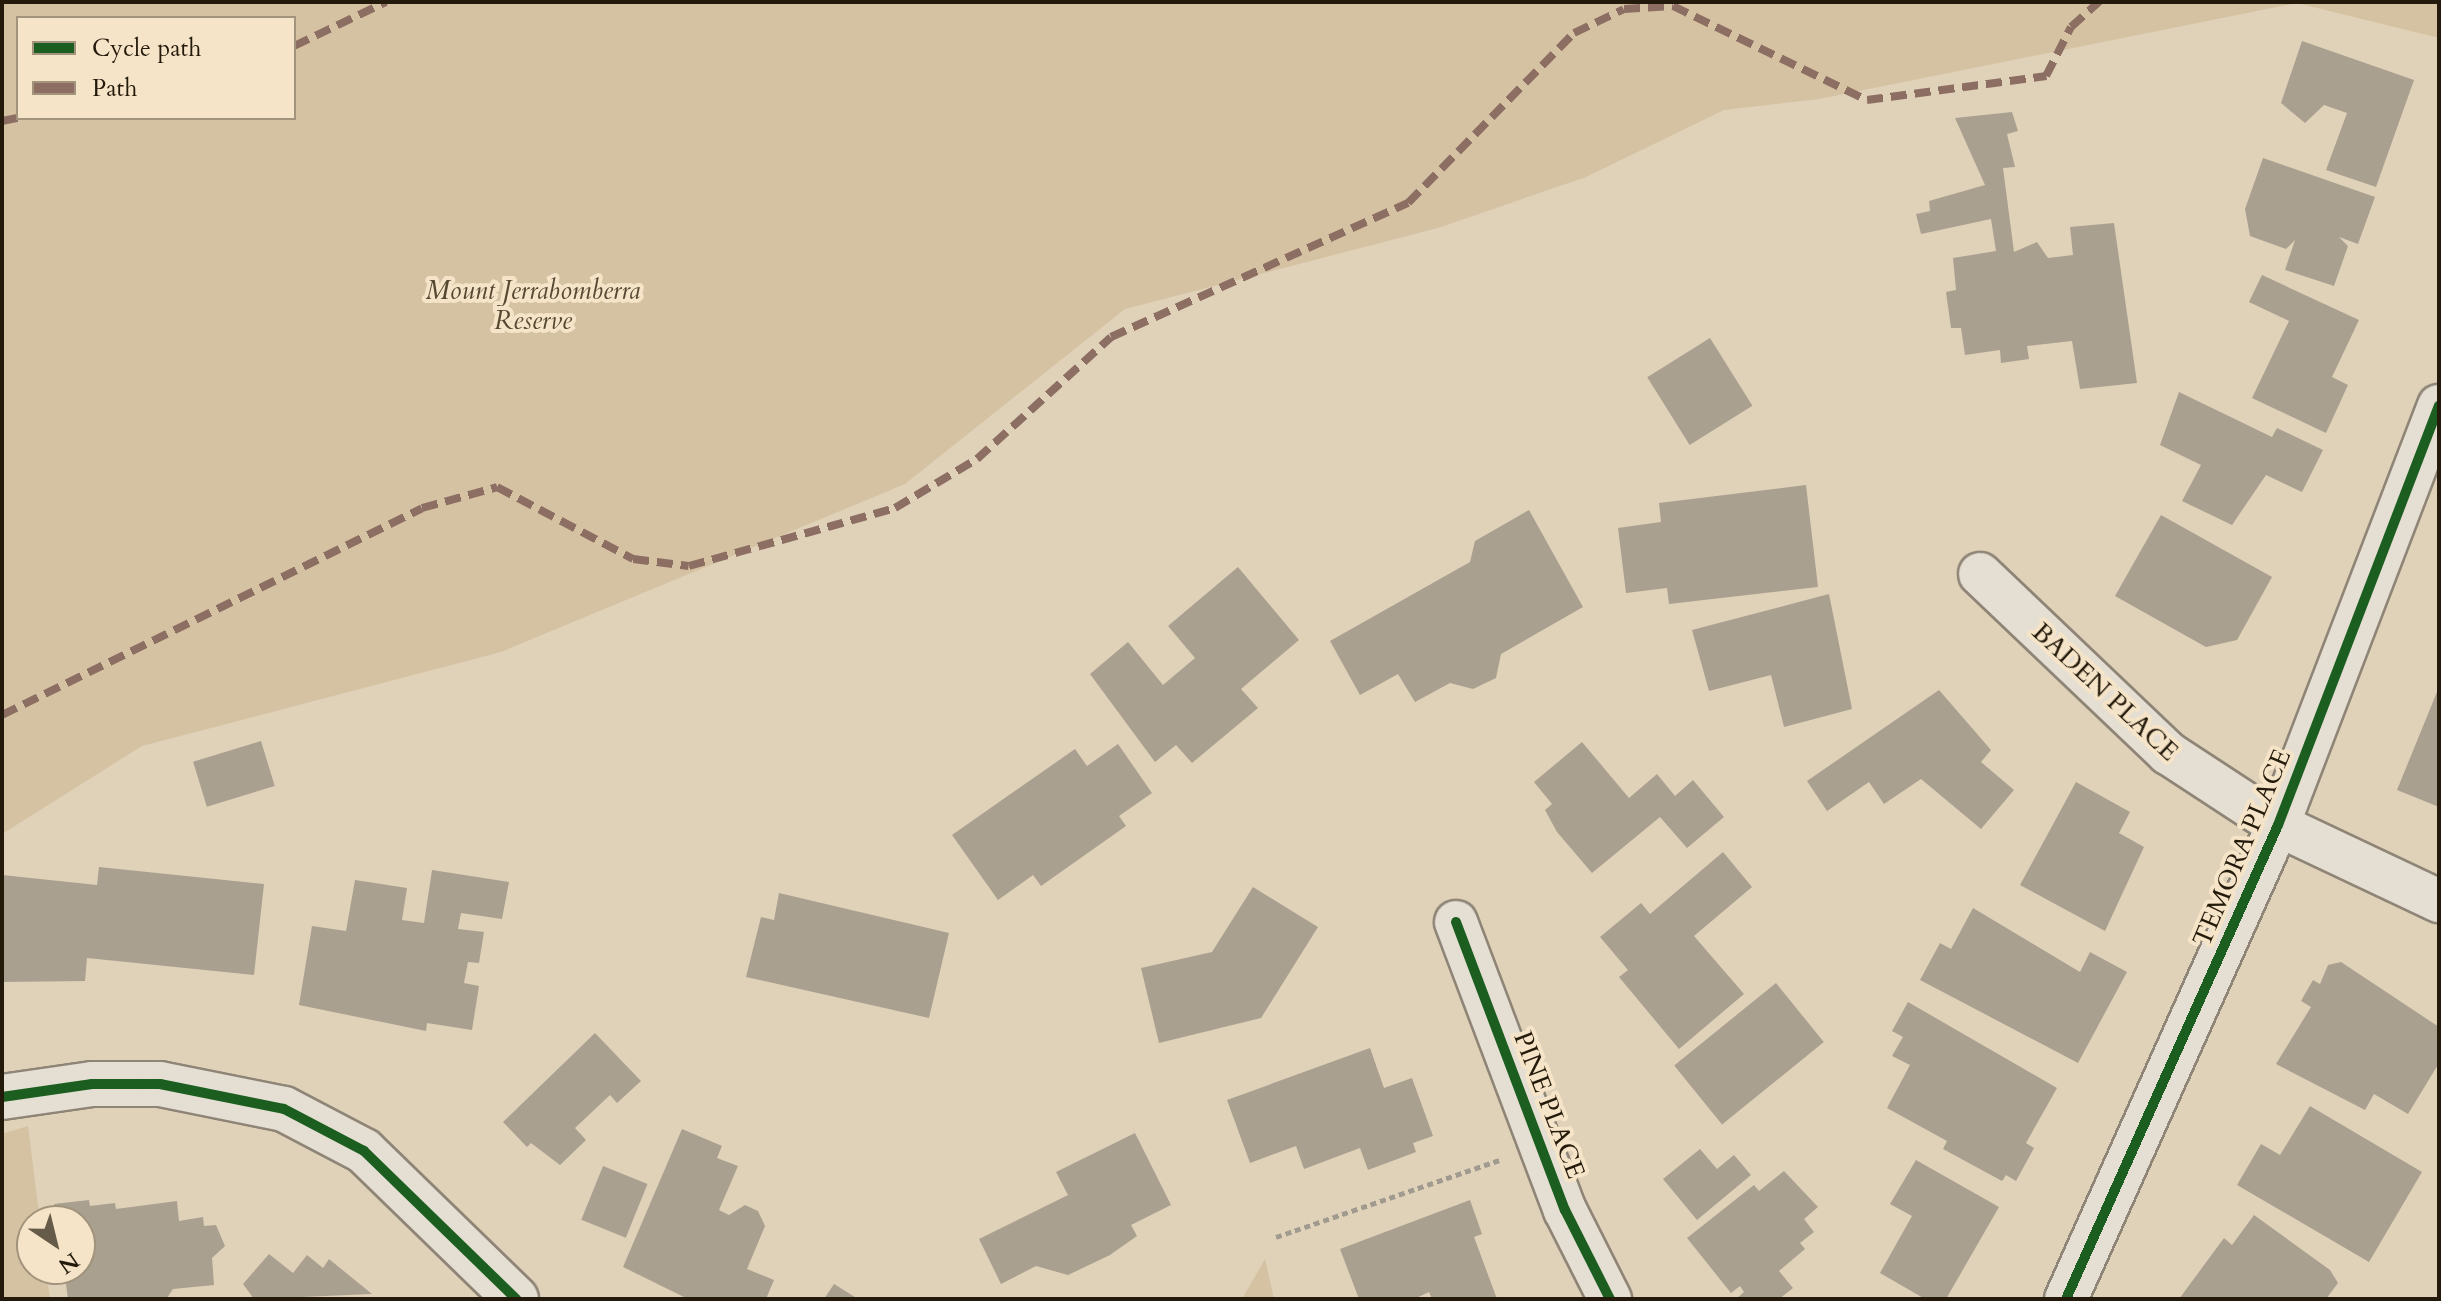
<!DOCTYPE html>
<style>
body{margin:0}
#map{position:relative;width:2441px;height:1301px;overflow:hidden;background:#e0d1b9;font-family:Cardo,serif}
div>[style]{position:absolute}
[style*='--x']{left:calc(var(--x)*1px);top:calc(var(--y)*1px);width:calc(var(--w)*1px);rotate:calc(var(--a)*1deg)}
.green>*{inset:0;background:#d5c2a2}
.building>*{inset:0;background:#aaa090;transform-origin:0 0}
.path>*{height:5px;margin-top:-2.5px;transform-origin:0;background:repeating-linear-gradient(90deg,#a09a8f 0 6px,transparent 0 10px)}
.roads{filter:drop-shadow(2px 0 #8e8576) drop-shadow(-2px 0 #8e8576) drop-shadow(0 2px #8e8576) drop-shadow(0 -2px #8e8576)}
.street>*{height:42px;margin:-21px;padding:0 21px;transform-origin:21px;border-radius:21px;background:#e5ded2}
.secondary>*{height:44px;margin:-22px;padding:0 22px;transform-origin:22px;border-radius:22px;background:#e5ded2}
.quiet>*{height:8px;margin-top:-4px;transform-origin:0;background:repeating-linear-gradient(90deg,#8d6e63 0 16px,transparent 0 24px)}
.cycleway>*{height:10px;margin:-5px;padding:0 5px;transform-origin:5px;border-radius:5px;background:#1b5e20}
span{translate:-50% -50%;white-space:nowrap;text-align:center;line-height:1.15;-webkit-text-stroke:8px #f5e4c8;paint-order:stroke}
.park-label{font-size:26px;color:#564833;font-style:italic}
.street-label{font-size:26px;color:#241a0b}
.frame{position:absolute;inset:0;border:4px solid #241a0b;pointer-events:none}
.legend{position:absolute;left:16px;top:16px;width:280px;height:104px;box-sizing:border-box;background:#f5e4c8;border:2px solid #a1937c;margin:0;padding:10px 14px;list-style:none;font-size:24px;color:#241a0b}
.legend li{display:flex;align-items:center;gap:16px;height:40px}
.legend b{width:40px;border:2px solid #a1937c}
.north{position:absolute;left:16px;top:1205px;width:80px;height:80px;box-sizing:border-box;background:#f5e4c8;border:2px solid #a1937c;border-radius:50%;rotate:145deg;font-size:22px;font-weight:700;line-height:32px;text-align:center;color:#241a0b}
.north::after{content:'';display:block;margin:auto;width:28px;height:36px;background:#665a48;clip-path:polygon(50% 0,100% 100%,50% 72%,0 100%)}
</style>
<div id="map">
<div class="green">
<div style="clip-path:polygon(evenodd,2px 2px,2439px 2px,2439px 38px,2297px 3px,1819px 99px,1724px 110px,1586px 177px,1438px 228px,1125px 309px,905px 484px,501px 652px,142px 746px,2px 834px,2px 2px,18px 18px,294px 18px,294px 118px,18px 118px,18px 18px)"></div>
<div style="clip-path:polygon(28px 1126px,40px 1221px,32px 1221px,32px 1269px,46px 1269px,50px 1299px,2px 1299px,2px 1134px)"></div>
<div style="clip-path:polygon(1265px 1259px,1274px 1299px,1242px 1299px)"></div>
</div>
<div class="building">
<div style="clip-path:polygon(2302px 41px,2414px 80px,2376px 187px,2326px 170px,2347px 113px,2324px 105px,2305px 123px,2281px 103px)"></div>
<div style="clip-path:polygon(2012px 112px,2018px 131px,2007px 134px,2015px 167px,2003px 168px,2014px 252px,2037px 242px,2048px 258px,2073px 255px,2070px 227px,2114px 223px,2137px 383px,2080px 389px,2072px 341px,2027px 346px,2029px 359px,2001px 363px,2000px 350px,1965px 355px,1961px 328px,1951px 328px,1946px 292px,1956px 290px,1953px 258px,1996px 251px,1991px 219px,1921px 234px,1916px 214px,1930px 211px,1929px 201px,1985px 185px,1955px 118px)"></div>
<div style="clip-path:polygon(2263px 158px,2375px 197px,2358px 244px,2339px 237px,2348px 246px,2334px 286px,2285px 270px,2295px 240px,2286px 249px,2250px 236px,2245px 209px)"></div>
<div style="clip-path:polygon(2262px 275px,2359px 320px,2332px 377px,2348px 385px,2326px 433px,2252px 398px,2289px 321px,2249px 302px)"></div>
<div style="left:1710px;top:338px;width:80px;height:74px;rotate:58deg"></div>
<div style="clip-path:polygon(2179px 392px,2272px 437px,2277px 428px,2323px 450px,2302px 492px,2266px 475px,2232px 525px,2182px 501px,2201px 465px,2160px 445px)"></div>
<div style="clip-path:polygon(1806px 485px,1818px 587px,1669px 604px,1667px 588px,1626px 593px,1618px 528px,1661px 522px,1659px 503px)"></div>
<div style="clip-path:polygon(1529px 510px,1583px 607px,1501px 654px,1496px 678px,1473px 689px,1450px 683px,1415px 702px,1398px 674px,1360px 695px,1330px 641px,1470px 562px,1475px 541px)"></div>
<div style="clip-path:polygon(2161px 515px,2272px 577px,2237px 640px,2206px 647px,2115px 596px)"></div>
<div style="clip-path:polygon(1238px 567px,1299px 640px,1241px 689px,1258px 708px,1192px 763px,1176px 745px,1155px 762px,1090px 674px,1128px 642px,1163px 685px,1195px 658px,1168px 626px)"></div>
<div style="clip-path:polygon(1829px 594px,1852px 709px,1784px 727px,1771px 675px,1709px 691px,1692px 630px)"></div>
<div style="clip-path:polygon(2439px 687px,2439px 807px,2397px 790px)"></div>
<div style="clip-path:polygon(1939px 690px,1991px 750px,1981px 762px,2014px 790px,1981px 829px,1921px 779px,1884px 804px,1869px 782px,1827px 811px,1807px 781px)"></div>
<div style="left:261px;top:741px;width:47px;height:71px;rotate:73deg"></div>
<div style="clip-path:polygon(1582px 742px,1629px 798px,1657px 774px,1675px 796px,1693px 780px,1724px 817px,1687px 848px,1660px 817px,1592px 873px,1557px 832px,1545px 810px,1552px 804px,1534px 782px)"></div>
<div style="clip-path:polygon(1118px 744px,1152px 793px,1119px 816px,1126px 826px,1041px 886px,1033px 875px,998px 900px,952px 835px,1075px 749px,1087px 766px)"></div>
<div style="clip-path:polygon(2076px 782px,2130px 812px,2119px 833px,2144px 847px,2105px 931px,2020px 885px)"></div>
<div style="clip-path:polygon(1723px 852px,1752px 887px,1694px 936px,1744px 994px,1679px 1049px,1619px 977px,1628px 970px,1600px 937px,1641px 903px,1650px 914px)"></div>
<div style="clip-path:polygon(99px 867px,264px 884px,254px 975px,87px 958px,85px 981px,2px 982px,2px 875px,97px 885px)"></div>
<div style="clip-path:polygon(432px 870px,509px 882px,502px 919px,461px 913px,458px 929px,484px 932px,479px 963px,468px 962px,464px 983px,479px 986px,472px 1030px,427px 1023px,426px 1031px,299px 1005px,312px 926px,346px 931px,355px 880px,407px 888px,402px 920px,424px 923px)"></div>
<div style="clip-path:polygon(1253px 887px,1318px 927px,1261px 1018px,1159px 1043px,1141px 968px,1212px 952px)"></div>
<div style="clip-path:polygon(779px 893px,949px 933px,929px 1018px,746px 977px,761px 917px,774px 920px)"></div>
<div style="clip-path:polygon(1973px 908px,2080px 972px,2090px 952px,2127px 972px,2078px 1063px,1920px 980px,1940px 943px,1951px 949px)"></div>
<div style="clip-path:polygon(2341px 962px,2439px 1027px,2439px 1063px,2408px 1114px,2374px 1094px,2365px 1110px,2276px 1064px,2311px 1007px,2301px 1001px,2313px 980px,2320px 984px,2328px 965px)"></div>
<div style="left:1776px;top:983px;width:76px;height:131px;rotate:51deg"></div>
<div style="clip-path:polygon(1908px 1002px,2057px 1088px,2026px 1143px,2034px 1148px,2016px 1181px,2006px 1175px,2002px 1181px,1943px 1149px,1947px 1141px,1887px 1108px,1910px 1065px,1892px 1056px,1903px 1037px,1892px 1031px)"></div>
<div style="clip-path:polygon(595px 1033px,641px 1081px,617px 1103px,610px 1095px,575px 1128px,586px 1140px,560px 1165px,531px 1143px,527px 1147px,503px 1122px)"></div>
<div style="clip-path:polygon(1370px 1048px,1384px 1088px,1412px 1078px,1433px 1136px,1413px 1143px,1416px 1152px,1368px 1170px,1360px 1148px,1304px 1169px,1296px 1146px,1250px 1163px,1227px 1100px)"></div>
<div style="clip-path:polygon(2310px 1106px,2422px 1172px,2369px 1262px,2237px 1185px,2261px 1144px,2280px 1155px)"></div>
<div style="clip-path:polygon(682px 1129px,722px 1146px,717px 1158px,738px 1166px,719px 1210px,729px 1215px,745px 1205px,758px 1211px,765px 1226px,747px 1269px,774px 1280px,766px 1299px,688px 1299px,623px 1267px)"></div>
<div style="clip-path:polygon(1135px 1133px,1171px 1205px,1131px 1225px,1137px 1236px,1110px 1255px,1068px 1275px,1036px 1266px,1001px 1284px,979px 1239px,1068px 1195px,1056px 1172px)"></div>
<div style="clip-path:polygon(1700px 1149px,1717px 1169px,1734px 1155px,1751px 1175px,1697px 1220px,1663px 1179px)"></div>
<div style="clip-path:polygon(1916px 1160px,1999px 1207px,1946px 1299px,1925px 1299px,1880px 1273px,1912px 1216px,1890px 1204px)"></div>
<div style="left:603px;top:1166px;width:48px;height:58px;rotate:22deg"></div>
<div style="clip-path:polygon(1784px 1171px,1818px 1207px,1804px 1219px,1814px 1232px,1800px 1243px,1805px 1249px,1779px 1271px,1793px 1288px,1779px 1299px,1736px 1299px,1744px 1292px,1740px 1286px,1731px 1293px,1687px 1238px,1754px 1185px,1759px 1191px)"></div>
<div style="clip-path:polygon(89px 1200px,90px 1206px,115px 1203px,116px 1209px,177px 1201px,179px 1221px,203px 1217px,204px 1226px,216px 1225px,225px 1246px,212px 1258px,214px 1285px,173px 1289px,167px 1298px,68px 1299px,64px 1269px,80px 1269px,80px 1221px,57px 1221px,54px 1204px)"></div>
<div style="clip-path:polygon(1470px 1200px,1482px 1234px,1474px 1237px,1497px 1299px,1432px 1299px,1429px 1292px,1414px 1299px,1359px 1299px,1340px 1249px)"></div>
<div style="clip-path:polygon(2254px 1215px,2330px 1270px,2338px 1283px,2326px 1299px,2179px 1299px,2224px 1238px,2232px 1245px)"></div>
<div style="clip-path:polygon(269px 1254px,293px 1273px,307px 1255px,323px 1268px,329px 1259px,372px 1294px,254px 1299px,243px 1284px)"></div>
<div style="clip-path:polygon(834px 1284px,858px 1299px,824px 1299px)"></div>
</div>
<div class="path">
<div style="--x:1276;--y:1237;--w:239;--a:-19"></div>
</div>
<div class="roads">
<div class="street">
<div style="--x:1980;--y:574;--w:260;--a:43.6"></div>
<div style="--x:2168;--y:753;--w:131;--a:33.2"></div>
<div style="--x:2278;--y:825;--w:178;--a:25.3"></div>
<div style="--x:1456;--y:922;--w:308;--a:69.3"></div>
<div style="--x:1565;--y:1210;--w:100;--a:63.2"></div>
<div style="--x:2066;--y:1299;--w:519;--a:-65.9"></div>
<div style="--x:2278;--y:825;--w:449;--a:-69"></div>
</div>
<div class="secondary">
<div style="--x:2;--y:1097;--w:91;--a:-8.2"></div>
<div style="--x:92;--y:1084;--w:68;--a:0"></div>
<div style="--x:160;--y:1084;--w:126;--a:11.4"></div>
<div style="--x:284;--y:1109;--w:90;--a:27.7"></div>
<div style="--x:364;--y:1151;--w:212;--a:44.2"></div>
</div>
</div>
<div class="quiet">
<div style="--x:294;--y:46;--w:102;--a:-25.6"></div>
<div style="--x:2;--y:121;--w:16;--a:-11"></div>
<div style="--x:2;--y:715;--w:468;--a:-26.2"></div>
<div style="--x:422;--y:508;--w:78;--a:-15.6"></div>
<div style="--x:497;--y:487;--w:154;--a:27.9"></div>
<div style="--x:633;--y:559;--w:56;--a:7.1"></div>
<div style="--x:689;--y:566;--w:214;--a:-15.7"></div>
<div style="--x:895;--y:508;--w:96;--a:-30.9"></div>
<div style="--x:977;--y:459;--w:181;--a:-42.3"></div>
<div style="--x:1111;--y:337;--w:326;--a:-24.3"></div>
<div style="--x:1408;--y:203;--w:238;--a:-45.7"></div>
<div style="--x:1574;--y:33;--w:55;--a:-25.6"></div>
<div style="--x:1624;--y:9;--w:49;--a:-3.5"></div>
<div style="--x:1673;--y:6;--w:216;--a:25.9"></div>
<div style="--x:1867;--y:100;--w:181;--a:-7.6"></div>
<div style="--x:2046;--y:76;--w:55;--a:-63"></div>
<div style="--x:2071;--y:27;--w:38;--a:-42"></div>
</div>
<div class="cycleway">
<div style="--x:1456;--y:922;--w:308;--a:69.3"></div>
<div style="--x:1565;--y:1210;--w:100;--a:63.2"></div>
<div style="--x:2;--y:1097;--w:91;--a:-8.2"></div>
<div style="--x:92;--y:1084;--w:68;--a:0"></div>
<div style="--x:160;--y:1084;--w:126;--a:11.4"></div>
<div style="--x:284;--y:1109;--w:90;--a:27.7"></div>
<div style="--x:364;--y:1151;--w:212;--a:44.2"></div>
<div style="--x:2066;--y:1299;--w:519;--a:-65.9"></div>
<div style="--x:2278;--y:825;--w:449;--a:-69"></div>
</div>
<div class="park-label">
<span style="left:533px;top:306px">Mount Jerrabomberra<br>Reserve</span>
</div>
<div class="street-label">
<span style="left:2105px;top:692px;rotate:43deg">BADEN PLACE</span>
<span style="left:2242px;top:848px;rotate:-67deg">TEMORA PLACE</span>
<span style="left:1549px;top:1105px;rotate:69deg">PINE PLACE</span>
</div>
<div class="frame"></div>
<ul class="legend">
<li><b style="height:10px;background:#1b5e20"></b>Cycle path</li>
<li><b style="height:10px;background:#8d6e63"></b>Path</li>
</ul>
<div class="north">N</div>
</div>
